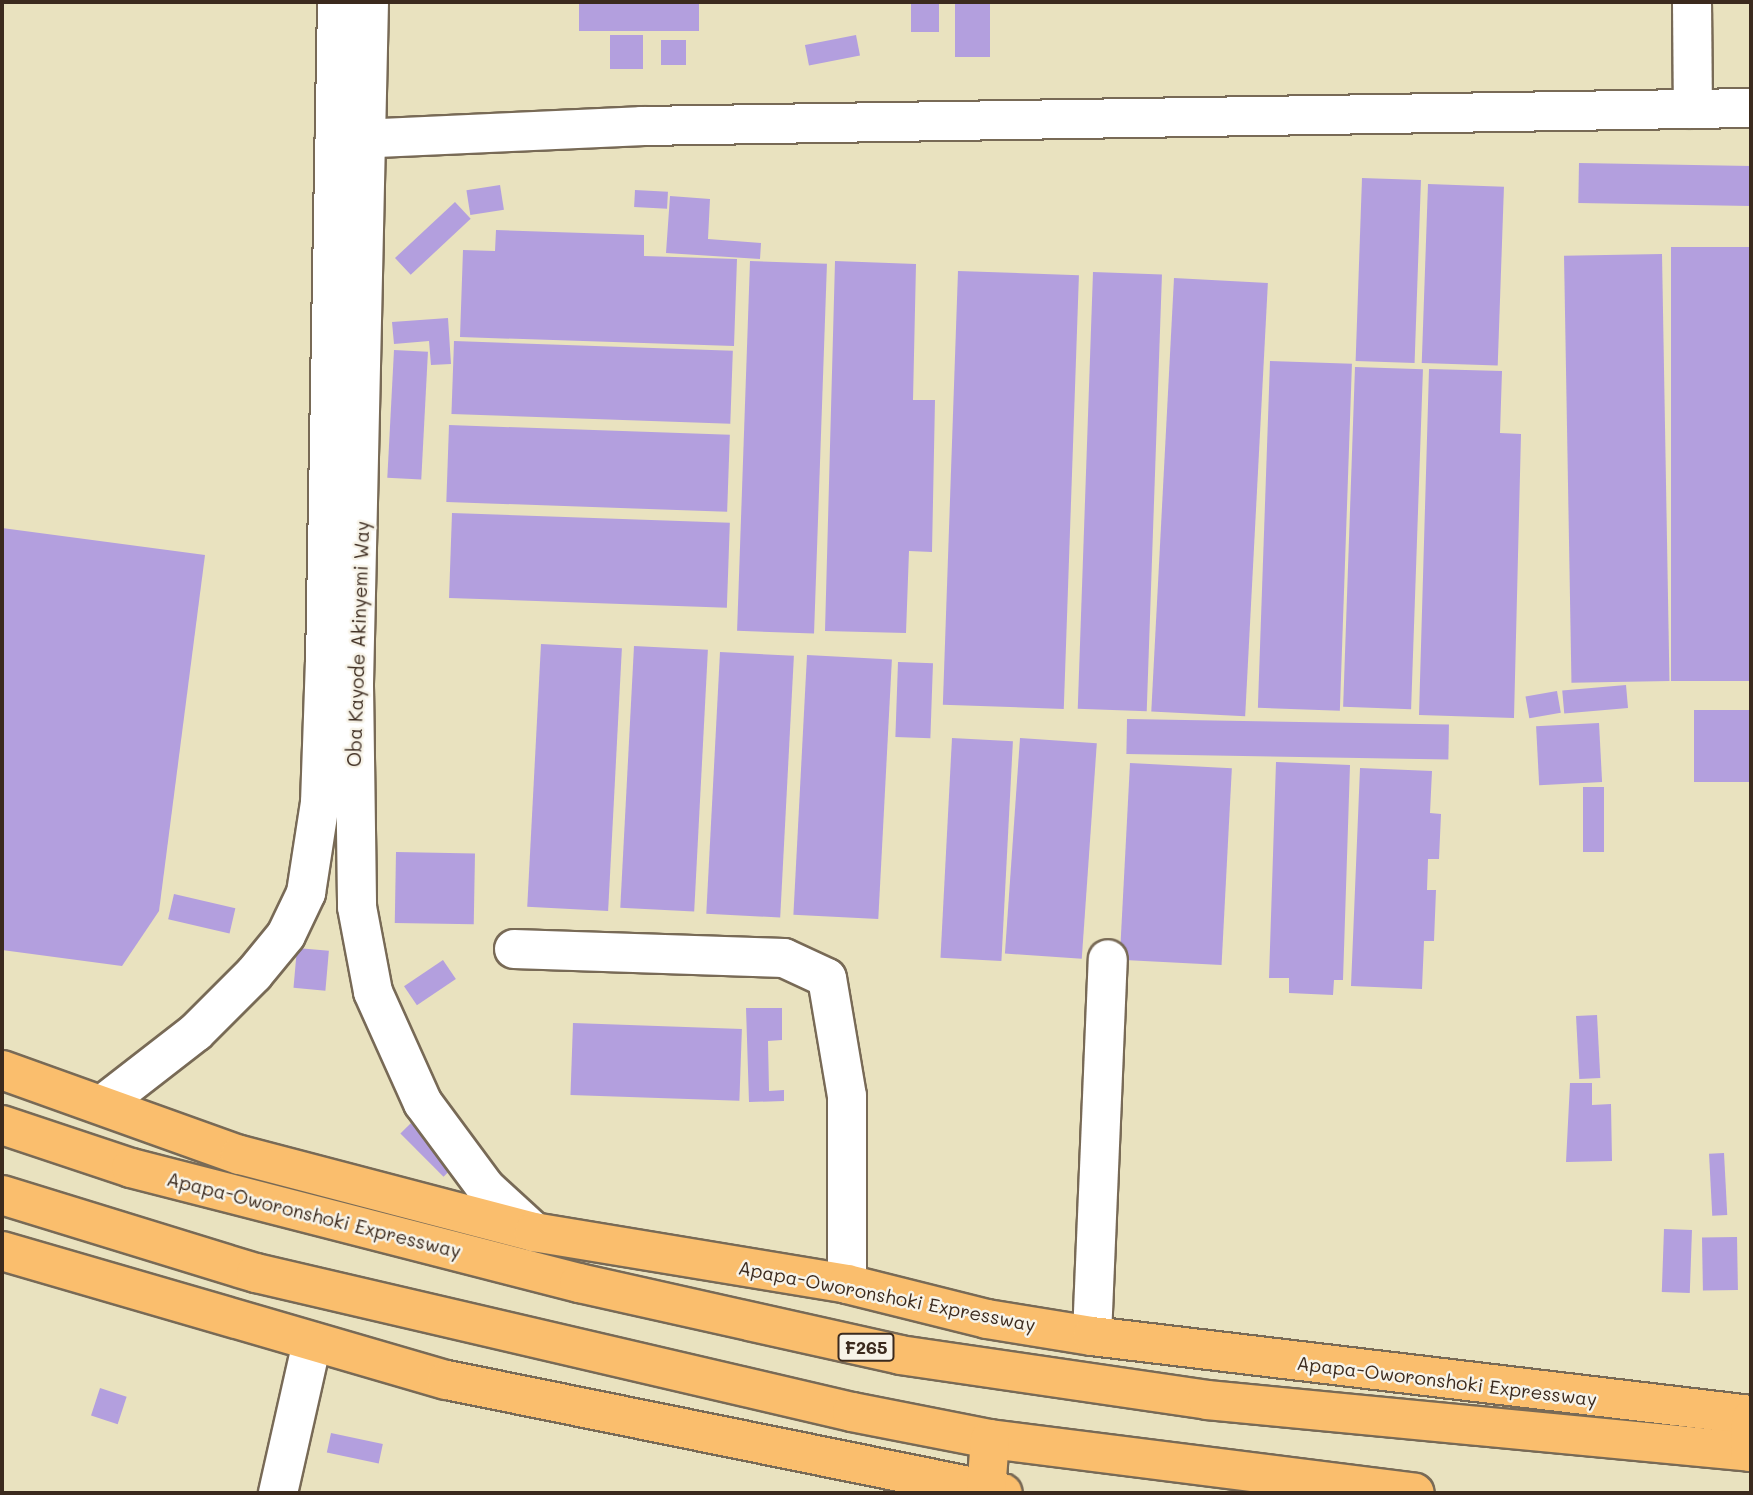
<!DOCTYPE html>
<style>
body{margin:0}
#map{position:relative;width:1753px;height:1495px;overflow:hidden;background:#e9e2bf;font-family:Mali,sans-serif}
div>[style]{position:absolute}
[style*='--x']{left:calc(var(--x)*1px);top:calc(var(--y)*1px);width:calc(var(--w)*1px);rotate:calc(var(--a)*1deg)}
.building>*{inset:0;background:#b39fde;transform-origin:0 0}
.roads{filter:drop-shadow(2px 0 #786a56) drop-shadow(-2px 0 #786a56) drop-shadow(0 2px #786a56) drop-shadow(0 -2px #786a56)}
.minor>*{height:38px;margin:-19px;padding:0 19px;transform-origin:19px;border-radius:19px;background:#fff}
.major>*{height:38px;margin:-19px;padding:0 19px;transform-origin:19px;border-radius:19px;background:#fabe6d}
.highway>*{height:38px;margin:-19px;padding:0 19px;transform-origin:19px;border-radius:19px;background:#fabe6d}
span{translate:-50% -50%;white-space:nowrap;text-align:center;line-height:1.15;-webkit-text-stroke:5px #f7f3e8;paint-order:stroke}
.shield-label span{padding:2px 5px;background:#f7f3e8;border:2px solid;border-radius:5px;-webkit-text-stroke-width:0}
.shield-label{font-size:18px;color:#3b2a1e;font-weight:700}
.street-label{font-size:19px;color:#3b2a1e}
.frame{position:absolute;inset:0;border:4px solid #3b2a1e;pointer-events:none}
</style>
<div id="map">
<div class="building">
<div style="left:579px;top:2px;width:120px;height:29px"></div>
<div style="left:911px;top:2px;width:28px;height:30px"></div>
<div style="left:955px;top:2px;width:35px;height:55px"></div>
<div style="left:610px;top:35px;width:33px;height:34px"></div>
<div style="left:856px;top:35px;width:21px;height:52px;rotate:79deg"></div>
<div style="left:661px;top:40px;width:25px;height:25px"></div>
<div style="left:1579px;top:163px;width:172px;height:40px;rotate:1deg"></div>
<div style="left:1362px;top:178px;width:59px;height:183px;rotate:2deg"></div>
<div style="left:1428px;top:184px;width:76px;height:179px;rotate:2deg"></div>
<div style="left:500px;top:185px;width:25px;height:34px;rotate:81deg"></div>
<div style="left:635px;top:190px;width:33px;height:17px;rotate:3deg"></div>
<div style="clip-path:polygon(670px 196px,710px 199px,708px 239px,761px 243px,760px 259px,666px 253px)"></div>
<div style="left:455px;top:202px;width:23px;height:82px;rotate:47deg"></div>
<div style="clip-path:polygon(496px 230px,644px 235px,644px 256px,737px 259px,734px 346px,460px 337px,463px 250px,495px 251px)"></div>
<div style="left:1751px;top:247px;width:434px;height:80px;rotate:90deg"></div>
<div style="left:1662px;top:254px;width:427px;height:98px;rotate:89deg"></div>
<div style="left:750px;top:261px;width:77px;height:370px;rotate:2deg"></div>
<div style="clip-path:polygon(835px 261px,916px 264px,913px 400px,935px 400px,932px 552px,909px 551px,906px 633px,825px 631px)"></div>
<div style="left:958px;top:271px;width:121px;height:434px;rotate:2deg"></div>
<div style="left:1093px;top:272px;width:69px;height:437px;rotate:2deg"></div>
<div style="left:1174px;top:278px;width:94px;height:434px;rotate:3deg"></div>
<div style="clip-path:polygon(448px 318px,451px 364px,431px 365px,429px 341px,394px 344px,392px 322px)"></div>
<div style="left:454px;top:341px;width:279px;height:73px;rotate:2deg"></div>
<div style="left:394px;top:350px;width:34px;height:128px;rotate:3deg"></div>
<div style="left:1270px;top:361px;width:82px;height:347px;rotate:2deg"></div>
<div style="left:1355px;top:367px;width:68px;height:340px;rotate:2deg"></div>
<div style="clip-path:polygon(1429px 369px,1502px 371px,1500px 433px,1521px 434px,1514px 718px,1419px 715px)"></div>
<div style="left:449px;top:425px;width:281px;height:77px;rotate:2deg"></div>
<div style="left:452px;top:513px;width:278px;height:85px;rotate:2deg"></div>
<div style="clip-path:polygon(2px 528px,205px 555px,159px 911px,122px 966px,2px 950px)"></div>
<div style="left:541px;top:644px;width:81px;height:263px;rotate:3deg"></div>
<div style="left:634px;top:646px;width:74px;height:262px;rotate:3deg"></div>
<div style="left:720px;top:652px;width:74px;height:262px;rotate:3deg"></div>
<div style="left:807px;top:655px;width:85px;height:260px;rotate:3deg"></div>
<div style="left:898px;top:662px;width:35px;height:75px;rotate:2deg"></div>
<div style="left:1626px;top:685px;width:23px;height:64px;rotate:85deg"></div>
<div style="left:1557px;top:691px;width:22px;height:32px;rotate:80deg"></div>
<div style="left:1751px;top:710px;width:72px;height:57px;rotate:90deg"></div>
<div style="left:1127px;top:719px;width:322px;height:35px;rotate:1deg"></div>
<div style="left:1599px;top:723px;width:59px;height:63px;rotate:87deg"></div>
<div style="left:952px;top:738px;width:61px;height:220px;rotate:3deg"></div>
<div style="left:1020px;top:738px;width:77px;height:216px;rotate:4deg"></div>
<div style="clip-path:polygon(1276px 762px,1350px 765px,1343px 980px,1334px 980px,1333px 995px,1289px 993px,1289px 978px,1269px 978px)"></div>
<div style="left:1130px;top:763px;width:102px;height:197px;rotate:3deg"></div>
<div style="clip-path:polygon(1360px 768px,1432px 771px,1430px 813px,1441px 814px,1439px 859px,1428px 859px,1427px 890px,1436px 890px,1434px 941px,1424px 941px,1422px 989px,1351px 986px)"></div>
<div style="left:1583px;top:787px;width:21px;height:65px"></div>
<div style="left:396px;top:852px;width:79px;height:71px;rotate:1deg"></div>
<div style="left:174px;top:894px;width:63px;height:26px;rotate:13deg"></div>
<div style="left:297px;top:948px;width:32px;height:40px;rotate:5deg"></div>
<div style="left:443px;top:960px;width:23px;height:47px;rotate:56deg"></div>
<div style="clip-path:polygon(746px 1008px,782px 1008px,782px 1040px,768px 1041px,769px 1091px,784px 1090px,784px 1101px,749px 1102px)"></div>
<div style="left:1597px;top:1015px;width:63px;height:21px;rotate:87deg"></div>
<div style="left:573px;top:1023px;width:169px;height:72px;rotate:2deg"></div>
<div style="clip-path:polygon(1570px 1083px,1592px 1083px,1592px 1105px,1611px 1104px,1612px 1161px,1566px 1162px)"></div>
<div style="left:411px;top:1123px;width:61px;height:15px;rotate:45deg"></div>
<div style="left:1724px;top:1153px;width:62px;height:15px;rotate:87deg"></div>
<div style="left:1664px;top:1229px;width:28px;height:63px;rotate:2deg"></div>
<div style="left:1737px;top:1237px;width:53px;height:35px;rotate:89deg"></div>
<div style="left:100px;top:1388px;width:28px;height:29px;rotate:18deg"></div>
<div style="left:331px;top:1433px;width:53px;height:20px;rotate:12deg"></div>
</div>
<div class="roads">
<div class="minor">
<div style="--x:369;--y:2;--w:684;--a:91.26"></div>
<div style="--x:354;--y:686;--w:221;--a:89.2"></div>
<div style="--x:357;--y:907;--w:86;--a:79.3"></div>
<div style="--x:373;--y:992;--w:122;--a:65.8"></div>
<div style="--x:423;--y:1103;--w:106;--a:53.5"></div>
<div style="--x:486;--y:1188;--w:65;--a:42.5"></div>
<div style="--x:1692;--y:2;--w:107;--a:89.5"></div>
<div style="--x:335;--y:140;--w:307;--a:-2.6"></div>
<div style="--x:642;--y:126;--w:1109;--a:-0.93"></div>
<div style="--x:514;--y:949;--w:270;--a:1.9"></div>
<div style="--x:784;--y:958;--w:47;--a:24.9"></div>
<div style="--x:827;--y:978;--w:120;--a:80.4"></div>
<div style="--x:847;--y:1096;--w:188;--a:90"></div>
<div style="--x:102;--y:1105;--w:119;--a:-37.8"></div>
<div style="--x:196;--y:1032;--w:82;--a:-45"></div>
<div style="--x:254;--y:974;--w:50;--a:-50.6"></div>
<div style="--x:286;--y:935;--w:47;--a:-64.5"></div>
<div style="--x:306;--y:893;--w:91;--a:-81.2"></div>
<div style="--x:320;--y:803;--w:140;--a:-88"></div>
<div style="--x:325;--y:663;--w:661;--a:-88.96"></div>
<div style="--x:1092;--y:1336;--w:377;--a:-87.6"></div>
<div style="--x:278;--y:1493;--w:155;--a:-77.3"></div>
</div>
<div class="major">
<div style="--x:2;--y:1070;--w:253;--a:19.7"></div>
<div style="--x:240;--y:1155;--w:304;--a:14.7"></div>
<div style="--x:534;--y:1232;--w:317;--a:9.4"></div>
<div style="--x:847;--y:1284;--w:144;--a:14"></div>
<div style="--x:987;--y:1319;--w:106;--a:9.2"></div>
<div style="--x:1092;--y:1336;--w:664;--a:6.84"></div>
<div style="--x:2;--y:1251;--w:463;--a:16.2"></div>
<div style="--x:447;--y:1380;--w:567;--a:11.49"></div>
</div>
<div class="highway">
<div style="--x:2;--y:1125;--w:136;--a:18.4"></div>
<div style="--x:131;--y:1168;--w:463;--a:14.4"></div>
<div style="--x:579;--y:1283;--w:329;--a:12.6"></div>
<div style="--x:900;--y:1355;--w:310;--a:8.3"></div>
<div style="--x:1207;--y:1400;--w:546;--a:5.46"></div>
<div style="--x:2;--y:1195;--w:266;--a:17.1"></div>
<div style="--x:256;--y:1273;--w:612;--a:13.13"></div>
<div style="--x:852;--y:1412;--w:141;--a:11.1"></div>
<div style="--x:990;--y:1439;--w:428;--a:7.2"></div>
<div style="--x:1750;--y:1452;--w:33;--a:-88"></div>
<div style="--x:986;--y:1491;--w:52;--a:-85.6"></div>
</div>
</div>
<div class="shield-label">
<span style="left:866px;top:1347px">F265</span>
</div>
<div class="street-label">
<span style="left:358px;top:644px;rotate:-88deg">Oba Kayode Akinyemi Way</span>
<span style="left:314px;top:1215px;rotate:14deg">Apapa-Oworonshoki Expressway</span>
<span style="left:887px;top:1296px;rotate:11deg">Apapa-Oworonshoki Expressway</span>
<span style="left:1447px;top:1381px;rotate:7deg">Apapa-Oworonshoki Expressway</span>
</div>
<div class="frame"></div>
</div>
